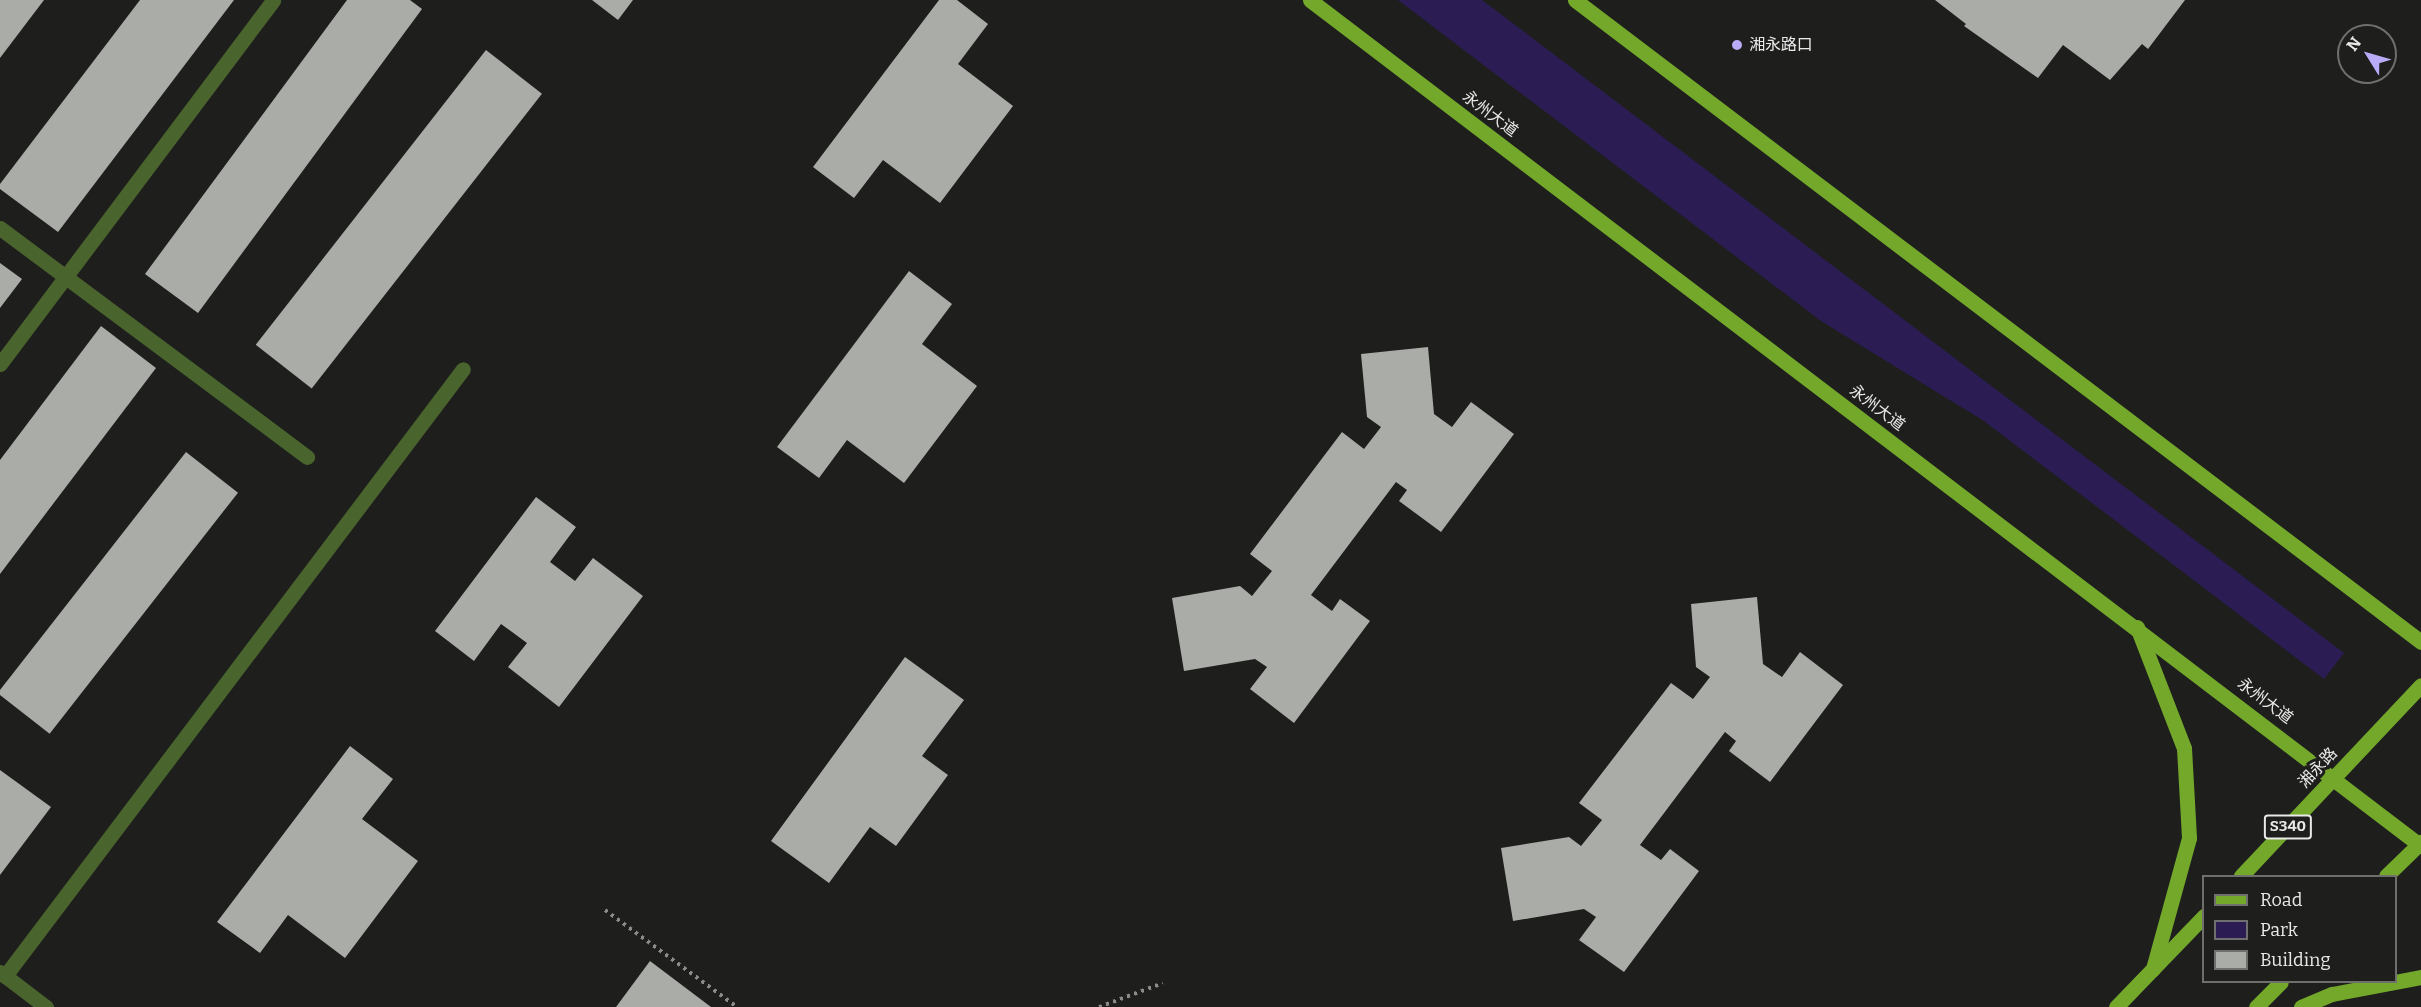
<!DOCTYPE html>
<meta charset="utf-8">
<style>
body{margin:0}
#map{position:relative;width:2421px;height:1007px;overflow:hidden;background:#1e1f1d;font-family:Bitter,"Noto Sans SC",serif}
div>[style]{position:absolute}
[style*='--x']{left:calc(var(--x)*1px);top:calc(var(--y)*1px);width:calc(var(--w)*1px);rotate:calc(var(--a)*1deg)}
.green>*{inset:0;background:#2c1c54}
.building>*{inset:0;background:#aaaca8;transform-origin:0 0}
.path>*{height:4px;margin-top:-2px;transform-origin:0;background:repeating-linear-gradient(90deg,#8b8c8a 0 3px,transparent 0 7.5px)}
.minor>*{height:15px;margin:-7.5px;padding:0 7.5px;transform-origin:7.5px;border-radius:7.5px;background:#4a642d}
.primary>*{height:15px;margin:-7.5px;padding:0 7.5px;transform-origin:7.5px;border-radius:7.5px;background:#74a82b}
.dots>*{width:16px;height:16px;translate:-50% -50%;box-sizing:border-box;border:3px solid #1e1f1d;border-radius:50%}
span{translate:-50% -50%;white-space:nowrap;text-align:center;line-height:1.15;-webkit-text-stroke:6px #1e1f1d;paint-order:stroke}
.shield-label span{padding:2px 4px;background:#1e1f1d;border:2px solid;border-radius:4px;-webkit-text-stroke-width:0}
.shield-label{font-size:15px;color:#e8e9e8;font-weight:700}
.poi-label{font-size:16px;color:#e8e9e8}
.left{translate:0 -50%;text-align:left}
.street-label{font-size:16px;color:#e8e9e8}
.legend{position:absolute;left:2202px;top:875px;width:195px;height:108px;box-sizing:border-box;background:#1e1f1d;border:2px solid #6f706e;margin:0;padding:8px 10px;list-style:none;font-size:18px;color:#e8e9e8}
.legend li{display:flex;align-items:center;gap:12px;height:30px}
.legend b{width:30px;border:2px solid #6f706e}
.north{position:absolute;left:2337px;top:24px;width:60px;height:60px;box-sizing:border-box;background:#1e1f1d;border:2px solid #6f706e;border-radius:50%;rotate:307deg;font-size:16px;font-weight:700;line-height:24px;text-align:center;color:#e8e9e8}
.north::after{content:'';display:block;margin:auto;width:21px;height:27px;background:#b9abf7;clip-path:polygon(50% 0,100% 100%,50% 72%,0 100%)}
</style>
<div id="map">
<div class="green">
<div style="clip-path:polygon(1398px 0,1482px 0,2344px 653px,2324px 679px,1984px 421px,1821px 321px)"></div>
</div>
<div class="building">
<div style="clip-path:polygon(0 0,44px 0,0 58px)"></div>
<div style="clip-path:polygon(140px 0,234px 0,58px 232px,0 189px,0 184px)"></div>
<div style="clip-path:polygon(347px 0,410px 0,422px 9px,198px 313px,145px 274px)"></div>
<div style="clip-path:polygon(592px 0,633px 0,618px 20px)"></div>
<div style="clip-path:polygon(939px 0,957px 0,988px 24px,958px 64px,1013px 106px,940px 203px,883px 160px,854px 198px,813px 167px)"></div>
<div style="clip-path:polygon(1935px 0,2185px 0,2148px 49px,2142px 44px,2110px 80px,2063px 45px,2038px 78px,1964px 26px,1966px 24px)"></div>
<div style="left:486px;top:50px;width:71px;height:374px;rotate:38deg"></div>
<div style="clip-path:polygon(0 263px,22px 279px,0 308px)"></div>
<div style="clip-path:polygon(909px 271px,952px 304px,922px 344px,977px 386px,904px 483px,847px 440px,819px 478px,777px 447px)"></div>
<div style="clip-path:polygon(101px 326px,156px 368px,0 574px,0 460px)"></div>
<div style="clip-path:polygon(1428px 347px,1434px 414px,1452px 427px,1471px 402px,1514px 434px,1441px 532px,1399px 501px,1407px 490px,1396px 482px,1311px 595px,1332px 611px,1340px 599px,1370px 621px,1294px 723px,1250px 689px,1267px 667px,1255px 659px,1184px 671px,1172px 598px,1240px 586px,1252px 596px,1272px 571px,1250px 554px,1342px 432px,1364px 449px,1381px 427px,1367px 417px,1361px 354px)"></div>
<div style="left:186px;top:452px;width:66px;height:306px;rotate:38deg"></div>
<div style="clip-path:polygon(536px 497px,576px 527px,550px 562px,575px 581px,593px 558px,643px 596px,559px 707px,508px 667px,527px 643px,501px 624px,474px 661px,435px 631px)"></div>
<div style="clip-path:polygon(1757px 597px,1763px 664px,1782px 677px,1800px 652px,1843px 685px,1770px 782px,1729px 751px,1736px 741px,1725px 732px,1640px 845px,1661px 860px,1670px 849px,1699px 871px,1624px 972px,1579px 940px,1596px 917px,1584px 909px,1513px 921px,1501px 848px,1569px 837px,1581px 846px,1602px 820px,1579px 803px,1671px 683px,1693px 699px,1710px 677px,1696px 667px,1691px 604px)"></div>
<div style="clip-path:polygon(905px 657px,964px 700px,922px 756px,948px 775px,896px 846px,870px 827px,829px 883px,771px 841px)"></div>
<div style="clip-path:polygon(350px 746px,393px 779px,362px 819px,418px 861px,345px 958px,288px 915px,260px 953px,217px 922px)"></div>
<div style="clip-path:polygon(0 770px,51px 807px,0 875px)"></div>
<div style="clip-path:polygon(650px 961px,711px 1007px,616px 1007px)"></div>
</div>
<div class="path">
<div style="--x:605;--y:910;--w:164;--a:36.3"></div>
<div style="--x:1099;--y:1007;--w:68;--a:-20.6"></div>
</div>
<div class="minor">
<div style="--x:0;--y:228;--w:383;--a:36.7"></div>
<div style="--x:0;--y:364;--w:455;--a:-53.1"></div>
<div style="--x:0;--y:972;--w:58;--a:37.3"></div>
<div style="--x:5;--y:976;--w:760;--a:-52.96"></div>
</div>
<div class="primary">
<div style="--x:1310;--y:0;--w:1396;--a:37.29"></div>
<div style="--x:1575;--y:0;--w:1062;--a:37.19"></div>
<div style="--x:2137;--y:627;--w:130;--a:68.8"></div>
<div style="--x:2184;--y:748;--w:90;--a:86.8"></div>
<div style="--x:2189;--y:838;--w:136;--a:105.4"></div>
<div style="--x:2241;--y:876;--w:262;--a:-46.7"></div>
<div style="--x:2386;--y:876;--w:49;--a:-44.2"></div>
<div style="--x:2116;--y:1007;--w:127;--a:-46"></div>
<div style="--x:2256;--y:1007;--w:35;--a:-45"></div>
<div style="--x:2301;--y:1007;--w:34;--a:-23"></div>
<div style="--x:2332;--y:994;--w:91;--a:-10.8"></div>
</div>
<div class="dots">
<div style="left:1737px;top:45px;background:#b9abf7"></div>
</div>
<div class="shield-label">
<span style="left:2288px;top:827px">S340</span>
</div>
<div class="poi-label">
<span class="left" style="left:1749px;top:45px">湘永路口</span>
</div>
<div class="street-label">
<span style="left:1490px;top:114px;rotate:37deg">永州大道</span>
<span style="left:1877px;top:408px;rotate:37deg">永州大道</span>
<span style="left:2265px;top:701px;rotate:37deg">永州大道</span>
<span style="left:2318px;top:768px;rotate:-47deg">湘永路</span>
</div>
<ul class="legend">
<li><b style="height:8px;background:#74a82b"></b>Road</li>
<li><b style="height:16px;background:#2c1c54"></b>Park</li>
<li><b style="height:16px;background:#aaaca8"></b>Building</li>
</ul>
<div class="north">N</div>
</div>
